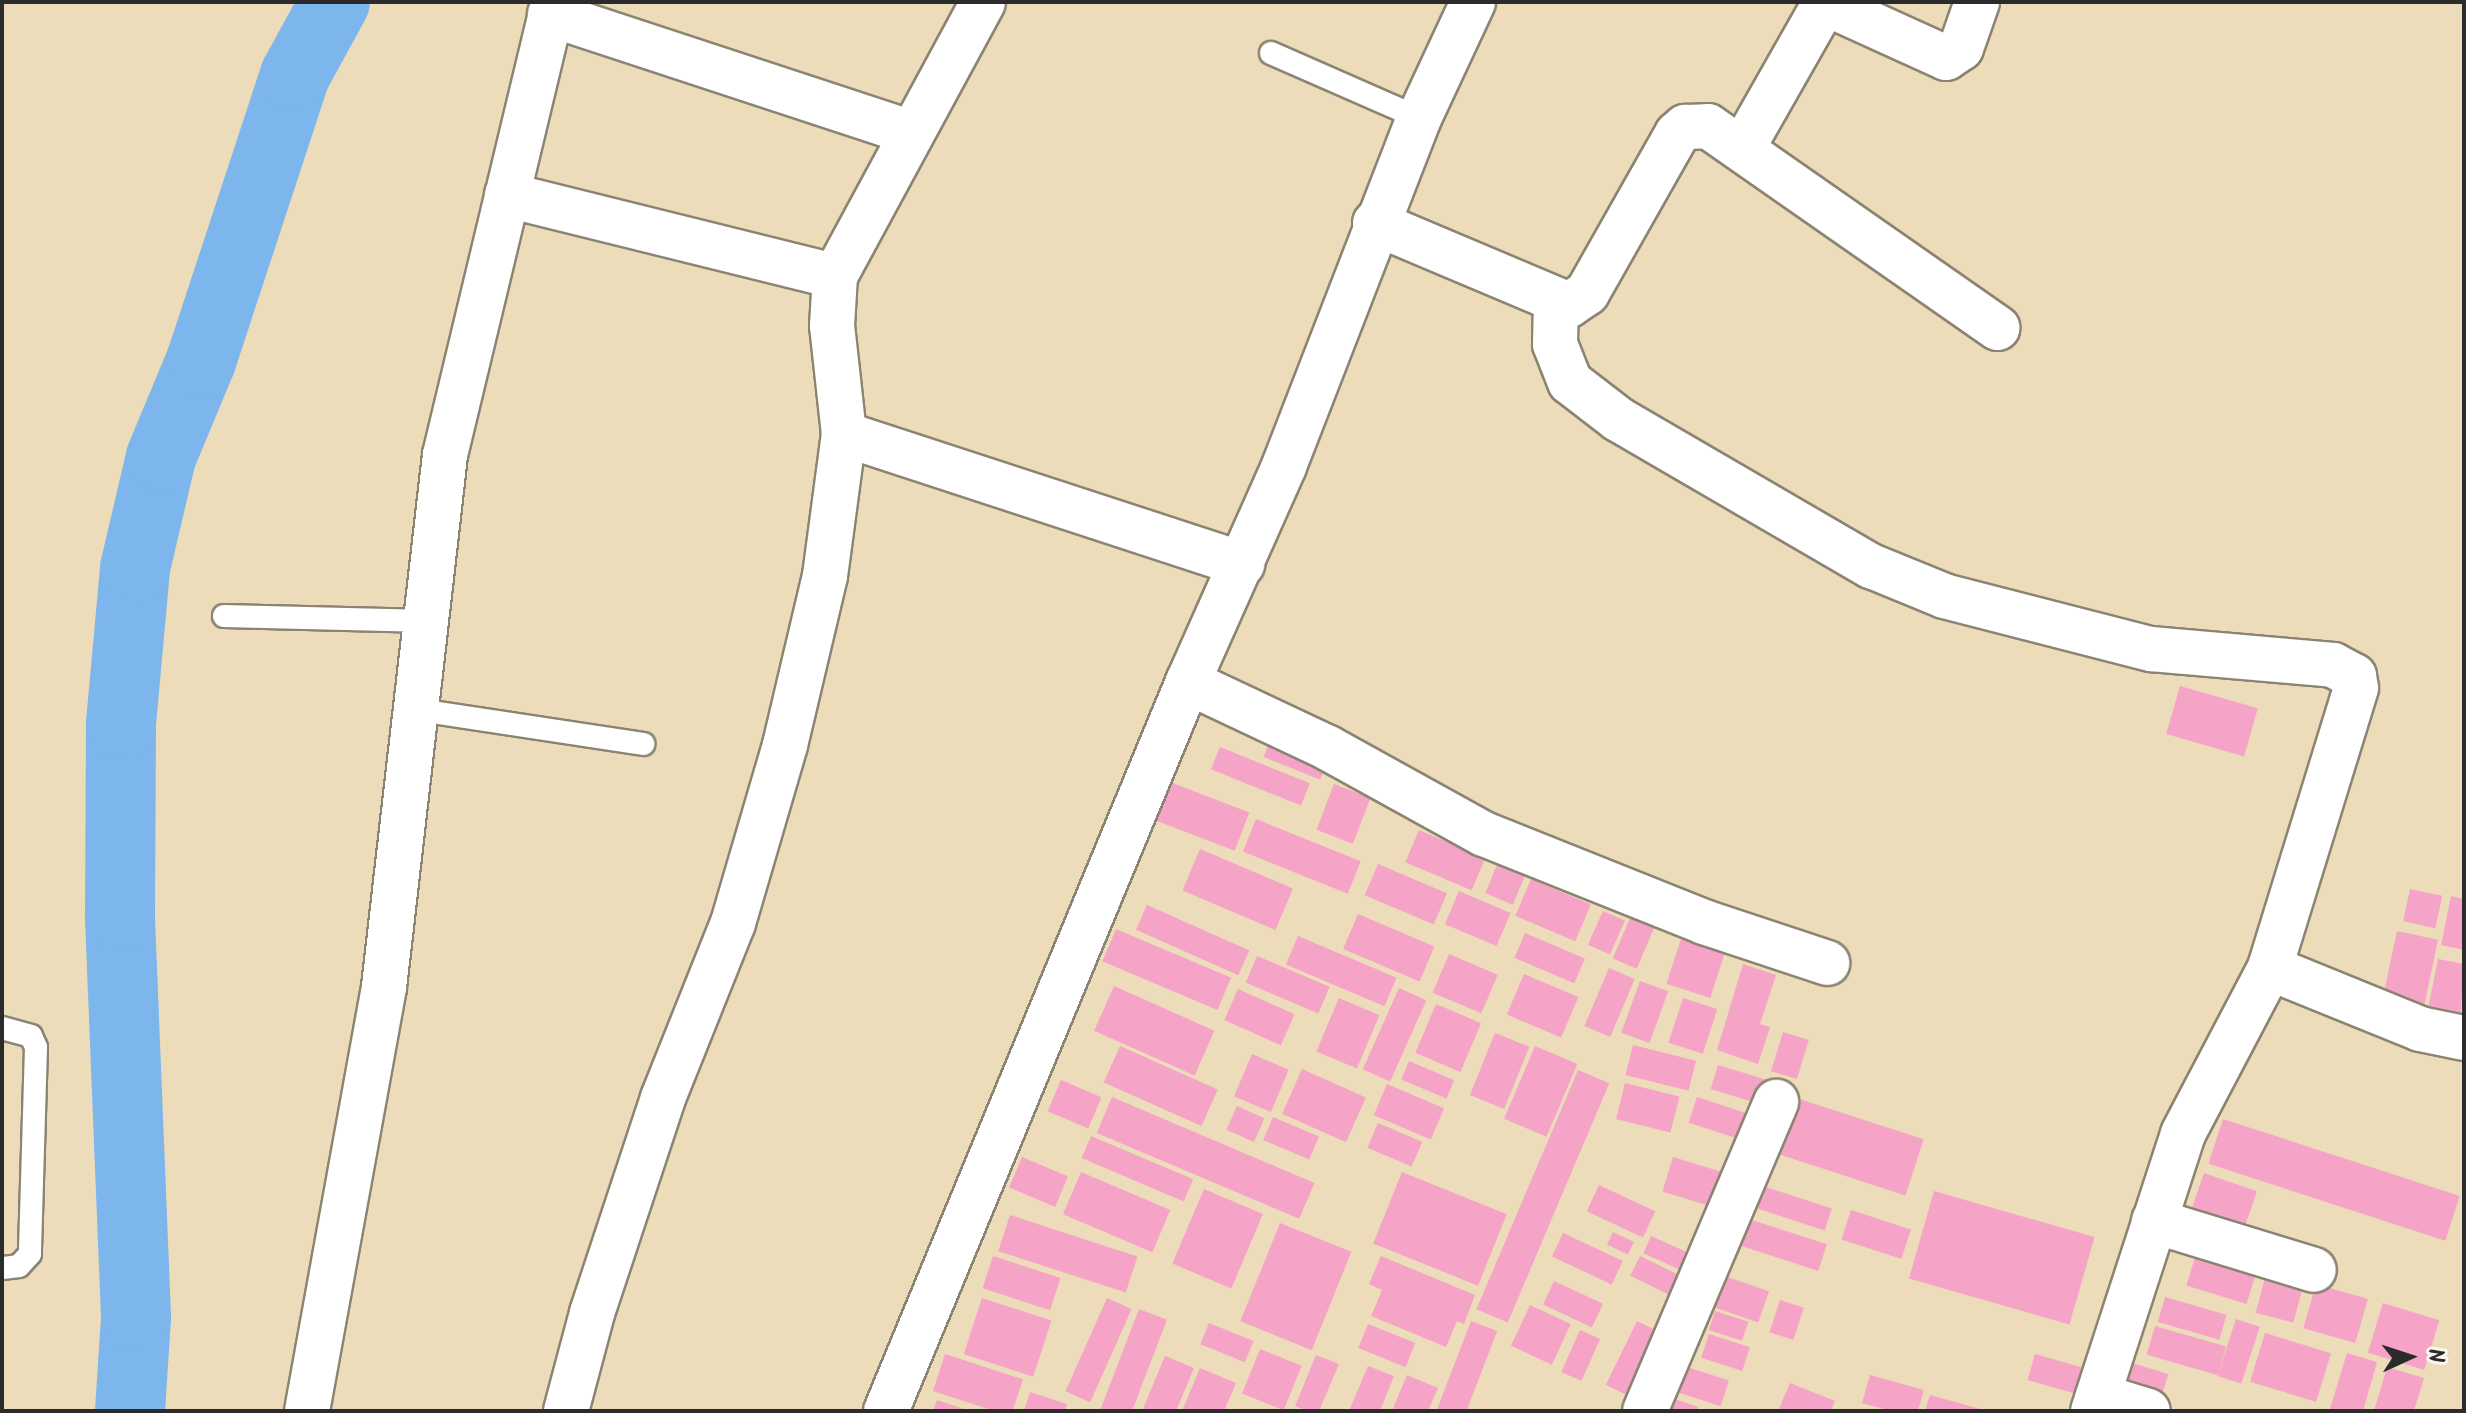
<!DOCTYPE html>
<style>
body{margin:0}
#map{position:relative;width:2466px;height:1413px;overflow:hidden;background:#eddcba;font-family:Kalam,sans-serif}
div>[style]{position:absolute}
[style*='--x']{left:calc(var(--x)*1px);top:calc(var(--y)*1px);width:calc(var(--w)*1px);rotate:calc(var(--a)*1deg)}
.river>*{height:70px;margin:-35px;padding:0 35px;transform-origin:35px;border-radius:35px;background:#7db6ed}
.building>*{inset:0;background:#f5a3c7;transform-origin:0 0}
.roads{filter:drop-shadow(2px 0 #8c8472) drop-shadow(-2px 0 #8c8472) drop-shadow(0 2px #8c8472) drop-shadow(0 -2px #8c8472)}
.service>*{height:22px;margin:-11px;padding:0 11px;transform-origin:11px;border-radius:11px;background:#fff}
.minor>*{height:44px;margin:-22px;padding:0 22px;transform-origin:22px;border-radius:22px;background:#fff}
span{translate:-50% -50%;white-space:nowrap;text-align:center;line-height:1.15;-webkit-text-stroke:7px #fbf7ec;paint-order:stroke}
.frame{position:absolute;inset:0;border:4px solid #2b2b2b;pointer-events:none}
.north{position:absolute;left:2370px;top:1317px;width:80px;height:80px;-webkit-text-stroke:6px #fbf7ec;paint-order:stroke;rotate:87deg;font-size:22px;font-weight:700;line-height:32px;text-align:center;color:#2b2b2b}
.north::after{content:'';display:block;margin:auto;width:28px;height:36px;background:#2b2b2b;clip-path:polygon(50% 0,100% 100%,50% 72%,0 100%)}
</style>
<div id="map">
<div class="river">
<div style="--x:130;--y:1411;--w:94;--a:-86.3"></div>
<div style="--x:136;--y:1317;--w:402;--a:-92.3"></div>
<div style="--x:120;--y:915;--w:192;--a:-89.7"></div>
<div style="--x:121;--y:723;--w:156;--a:-84.8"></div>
<div style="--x:135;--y:568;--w:114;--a:-76.8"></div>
<div style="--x:161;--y:457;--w:104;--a:-67.4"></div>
<div style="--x:201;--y:361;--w:301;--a:-71.8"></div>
<div style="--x:295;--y:75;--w:83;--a:-61.3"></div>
</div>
<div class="building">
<div style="left:2180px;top:686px;width:81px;height:50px;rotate:16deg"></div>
<div style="left:1274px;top:731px;width:61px;height:28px;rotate:22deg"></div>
<div style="left:1220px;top:747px;width:97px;height:24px;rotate:22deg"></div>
<div style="left:1170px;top:782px;width:85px;height:41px;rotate:21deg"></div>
<div style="left:1334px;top:784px;width:39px;height:49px;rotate:21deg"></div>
<div style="left:1256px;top:819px;width:113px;height:35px;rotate:22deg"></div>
<div style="left:1419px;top:830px;width:72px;height:35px;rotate:23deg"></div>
<div style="left:1200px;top:849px;width:101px;height:45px;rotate:23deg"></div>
<div style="left:1500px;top:858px;width:30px;height:38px;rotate:23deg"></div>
<div style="left:1378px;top:864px;width:75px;height:34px;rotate:23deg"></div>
<div style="left:1531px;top:879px;width:65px;height:40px;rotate:23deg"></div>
<div style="left:2410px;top:889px;width:33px;height:33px;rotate:12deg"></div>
<div style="left:1459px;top:891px;width:56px;height:36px;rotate:23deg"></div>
<div style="clip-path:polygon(2451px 896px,2464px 899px,2464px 950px,2441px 945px)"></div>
<div style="left:1147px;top:905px;width:112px;height:27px;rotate:24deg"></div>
<div style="left:1603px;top:911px;width:24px;height:37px;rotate:24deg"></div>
<div style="left:1358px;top:914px;width:83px;height:38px;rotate:23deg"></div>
<div style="left:1630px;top:918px;width:26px;height:44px;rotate:23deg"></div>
<div style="left:1116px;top:929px;width:125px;height:35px;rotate:23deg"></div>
<div style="left:2397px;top:931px;width:42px;height:73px;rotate:12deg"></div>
<div style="left:1525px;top:933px;width:65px;height:27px;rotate:23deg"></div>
<div style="left:1298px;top:936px;width:107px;height:31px;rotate:23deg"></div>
<div style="left:1681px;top:939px;width:46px;height:47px;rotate:18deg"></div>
<div style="left:1449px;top:954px;width:53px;height:42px;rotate:23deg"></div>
<div style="left:1257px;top:956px;width:79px;height:29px;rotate:23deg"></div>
<div style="clip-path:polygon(2438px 959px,2464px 964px,2460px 1021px,2427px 1014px)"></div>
<div style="clip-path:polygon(1743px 964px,1776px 975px,1760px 1024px,1770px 1027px,1758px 1064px,1717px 1050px)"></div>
<div style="left:1609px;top:968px;width:28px;height:63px;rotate:23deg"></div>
<div style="left:1524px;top:974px;width:59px;height:44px;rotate:23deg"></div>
<div style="left:1640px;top:981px;width:30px;height:55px;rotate:20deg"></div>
<div style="left:1114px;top:986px;width:110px;height:49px;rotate:24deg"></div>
<div style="left:1399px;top:988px;width:30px;height:89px;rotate:24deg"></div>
<div style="left:1238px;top:989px;width:62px;height:34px;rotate:24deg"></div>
<div style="left:1339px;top:998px;width:44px;height:58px;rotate:23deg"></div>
<div style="left:1683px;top:998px;width:36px;height:47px;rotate:18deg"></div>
<div style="left:1436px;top:1004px;width:49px;height:53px;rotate:23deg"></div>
<div style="left:1783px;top:1032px;width:27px;height:41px;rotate:17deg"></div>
<div style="left:1495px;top:1033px;width:37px;height:67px;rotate:22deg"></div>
<div style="left:1633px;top:1045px;width:65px;height:31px;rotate:14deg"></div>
<div style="left:1120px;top:1046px;width:107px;height:40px;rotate:24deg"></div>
<div style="left:1535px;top:1046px;width:46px;height:79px;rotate:23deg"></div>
<div style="left:1252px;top:1054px;width:40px;height:46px;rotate:23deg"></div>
<div style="left:1409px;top:1061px;width:49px;height:20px;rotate:23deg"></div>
<div style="left:1718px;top:1065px;width:53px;height:25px;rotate:17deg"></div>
<div style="left:1302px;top:1069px;width:70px;height:49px;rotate:24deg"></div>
<div style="left:1578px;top:1070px;width:34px;height:260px;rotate:23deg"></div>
<div style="left:1061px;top:1080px;width:44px;height:34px;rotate:23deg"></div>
<div style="left:1625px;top:1083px;width:56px;height:37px;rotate:14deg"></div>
<div style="left:1387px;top:1084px;width:62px;height:34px;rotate:23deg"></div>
<div style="left:1781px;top:1093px;width:150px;height:59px;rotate:18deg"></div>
<div style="left:1112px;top:1097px;width:220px;height:39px;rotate:23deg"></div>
<div style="left:1697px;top:1097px;width:66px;height:27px;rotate:18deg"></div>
<div style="left:1237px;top:1106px;width:30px;height:26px;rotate:24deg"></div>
<div style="left:1273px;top:1117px;width:50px;height:25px;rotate:23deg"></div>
<div style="left:2223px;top:1119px;width:249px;height:47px;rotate:18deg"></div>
<div style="left:1378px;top:1123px;width:48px;height:27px;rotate:23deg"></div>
<div style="left:1091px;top:1136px;width:111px;height:24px;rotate:23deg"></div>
<div style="left:1022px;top:1157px;width:50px;height:33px;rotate:23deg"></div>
<div style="left:1673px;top:1157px;width:58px;height:36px;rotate:17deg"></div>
<div style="left:1081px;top:1172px;width:97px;height:46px;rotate:23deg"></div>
<div style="left:1402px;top:1172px;width:113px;height:77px;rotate:22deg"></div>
<div style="left:2204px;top:1173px;width:56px;height:49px;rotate:19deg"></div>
<div style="left:1750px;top:1182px;width:86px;height:23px;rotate:18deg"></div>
<div style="left:1599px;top:1185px;width:62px;height:29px;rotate:25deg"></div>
<div style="left:1204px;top:1189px;width:64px;height:81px;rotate:23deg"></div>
<div style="left:1934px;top:1191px;width:167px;height:91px;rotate:16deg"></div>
<div style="left:1851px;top:1210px;width:63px;height:31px;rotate:18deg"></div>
<div style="left:1010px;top:1215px;width:134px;height:38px;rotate:18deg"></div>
<div style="left:1746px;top:1218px;width:85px;height:28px;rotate:18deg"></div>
<div style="left:1280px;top:1223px;width:77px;height:106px;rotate:22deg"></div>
<div style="left:1613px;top:1232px;width:23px;height:14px;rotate:25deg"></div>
<div style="left:1563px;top:1233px;width:66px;height:26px;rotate:25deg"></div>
<div style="left:1651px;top:1236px;width:44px;height:19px;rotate:24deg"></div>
<div style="left:2196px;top:1254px;width:63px;height:33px;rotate:17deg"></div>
<div style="left:993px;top:1256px;width:71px;height:34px;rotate:18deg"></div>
<div style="clip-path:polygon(1381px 1256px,1475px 1295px,1464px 1324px,1457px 1321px,1446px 1347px,1371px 1316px,1382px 1290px,1369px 1284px)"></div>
<div style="left:1640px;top:1256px;width:50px;height:22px;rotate:26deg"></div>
<div style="left:1716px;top:1273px;width:56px;height:33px;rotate:19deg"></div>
<div style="left:2266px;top:1274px;width:39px;height:40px;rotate:15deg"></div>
<div style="left:1554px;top:1281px;width:54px;height:26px;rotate:25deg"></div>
<div style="left:2316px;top:1284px;width:54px;height:46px;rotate:16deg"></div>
<div style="left:2165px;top:1297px;width:64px;height:26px;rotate:16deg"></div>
<div style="left:982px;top:1298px;width:73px;height:59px;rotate:18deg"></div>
<div style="left:1107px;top:1298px;width:27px;height:102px;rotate:24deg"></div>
<div style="left:1780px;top:1300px;width:25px;height:34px;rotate:18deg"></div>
<div style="left:2383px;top:1303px;width:59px;height:52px;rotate:17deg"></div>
<div style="left:1530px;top:1305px;width:45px;height:45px;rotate:25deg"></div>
<div style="left:1139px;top:1309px;width:30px;height:110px;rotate:21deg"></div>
<div style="left:1715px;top:1311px;width:35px;height:20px;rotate:18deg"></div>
<div style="left:2236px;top:1319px;width:25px;height:60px;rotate:18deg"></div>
<div style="left:1471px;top:1321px;width:28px;height:97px;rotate:21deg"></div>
<div style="left:1637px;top:1321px;width:39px;height:71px;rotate:26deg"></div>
<div style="left:1209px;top:1323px;width:48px;height:23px;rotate:22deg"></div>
<div style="left:1368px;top:1324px;width:51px;height:26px;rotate:22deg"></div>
<div style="left:2155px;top:1326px;width:74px;height:30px;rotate:16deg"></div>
<div style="left:1580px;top:1330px;width:22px;height:46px;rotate:24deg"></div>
<div style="left:2265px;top:1333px;width:69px;height:51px;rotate:17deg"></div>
<div style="left:1709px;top:1334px;width:43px;height:25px;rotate:18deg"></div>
<div style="left:1260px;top:1349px;width:45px;height:48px;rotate:22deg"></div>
<div style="clip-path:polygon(2347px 1353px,2377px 1362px,2363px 1411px,2330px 1409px)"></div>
<div style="left:945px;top:1354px;width:82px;height:39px;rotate:18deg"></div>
<div style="left:2035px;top:1354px;width:53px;height:27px;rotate:16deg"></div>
<div style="clip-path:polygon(1316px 1355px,1339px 1364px,1319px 1411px,1308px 1411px,1295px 1406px)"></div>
<div style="clip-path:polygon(1165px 1356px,1194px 1368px,1176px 1411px,1142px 1411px)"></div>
<div style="left:1669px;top:1361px;width:63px;height:27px;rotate:18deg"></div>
<div style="left:2132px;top:1363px;width:38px;height:31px;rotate:17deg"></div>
<div style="clip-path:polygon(1368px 1366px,1394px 1376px,1380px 1411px,1349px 1411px)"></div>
<div style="clip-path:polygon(2387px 1367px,2424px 1378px,2414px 1411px,2374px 1411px)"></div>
<div style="clip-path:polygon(1200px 1368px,1236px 1383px,1224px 1411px,1182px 1411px)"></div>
<div style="clip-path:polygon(1407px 1375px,1438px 1388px,1428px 1411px,1392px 1411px)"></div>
<div style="clip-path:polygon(1870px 1375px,1924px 1390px,1918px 1411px,1891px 1411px,1862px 1403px)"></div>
<div style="clip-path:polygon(1790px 1383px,1835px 1401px,1831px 1411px,1778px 1411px)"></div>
<div style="clip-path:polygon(1030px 1392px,1067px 1404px,1065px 1411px,1024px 1411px)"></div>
<div style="clip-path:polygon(1657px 1393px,1698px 1407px,1697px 1411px,1651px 1411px)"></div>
<div style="clip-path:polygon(1930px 1395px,1984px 1410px,1984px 1411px,1925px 1411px)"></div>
<div style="clip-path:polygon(937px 1400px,967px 1410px,967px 1411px,933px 1411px)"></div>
</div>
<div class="roads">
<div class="service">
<div style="--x:1271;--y:53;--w:162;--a:23.7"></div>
<div style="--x:224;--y:616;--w:204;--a:1.4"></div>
<div style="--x:419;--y:710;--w:227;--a:8.6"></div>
<div style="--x:2;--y:1028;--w:30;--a:15"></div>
<div style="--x:31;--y:1036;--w:12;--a:66"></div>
<div style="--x:36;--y:1047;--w:207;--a:91.7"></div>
<div style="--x:30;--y:1254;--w:16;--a:133"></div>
<div style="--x:19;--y:1266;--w:17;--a:173"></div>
</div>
<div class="minor">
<div style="--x:550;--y:14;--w:378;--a:18.2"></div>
<div style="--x:1742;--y:149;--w:168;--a:-60.4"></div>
<div style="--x:1825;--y:3;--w:133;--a:24.4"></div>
<div style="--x:1946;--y:58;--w:18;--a:-34"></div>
<div style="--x:1961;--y:48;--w:49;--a:-70.8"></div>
<div style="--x:507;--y:195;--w:338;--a:13.9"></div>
<div style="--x:1375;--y:223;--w:211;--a:22.9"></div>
<div style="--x:1569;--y:305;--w:22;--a:-34"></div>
<div style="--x:1587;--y:293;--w:183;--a:-60.5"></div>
<div style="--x:1677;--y:134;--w:11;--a:-41"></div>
<div style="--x:1685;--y:127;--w:23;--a:-2"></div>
<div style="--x:1708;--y:126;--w:353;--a:34.9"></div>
<div style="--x:1556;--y:302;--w:42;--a:91.4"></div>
<div style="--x:1555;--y:344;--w:41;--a:68.5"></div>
<div style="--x:1570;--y:382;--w:61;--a:37.6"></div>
<div style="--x:1618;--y:419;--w:293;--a:30.2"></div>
<div style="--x:1871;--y:566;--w:79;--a:22.3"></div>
<div style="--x:1944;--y:596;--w:214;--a:14.4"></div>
<div style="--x:2151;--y:649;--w:183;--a:5"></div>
<div style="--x:2333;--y:665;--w:24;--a:28"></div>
<div style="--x:2354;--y:676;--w:12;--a:81"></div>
<div style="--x:2356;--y:688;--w:293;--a:107.1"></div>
<div style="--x:2270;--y:968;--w:187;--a:117.7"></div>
<div style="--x:2183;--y:1134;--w:291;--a:108"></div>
<div style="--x:844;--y:434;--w:419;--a:18.1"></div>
<div style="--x:1188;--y:682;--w:155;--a:25.2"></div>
<div style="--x:1328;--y:748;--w:178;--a:28.9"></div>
<div style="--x:1484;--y:834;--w:237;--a:21.8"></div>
<div style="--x:1704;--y:922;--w:130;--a:18.4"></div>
<div style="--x:2270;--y:968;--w:162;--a:22.1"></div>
<div style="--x:2420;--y:1029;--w:45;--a:11.6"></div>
<div style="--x:2154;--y:1221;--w:167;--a:17"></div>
<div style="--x:2099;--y:1396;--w:51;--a:17"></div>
<div style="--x:307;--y:1411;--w:431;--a:-79.7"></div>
<div style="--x:384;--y:987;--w:535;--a:-83.46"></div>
<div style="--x:445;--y:455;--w:466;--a:-76.5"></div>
<div style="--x:566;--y:1411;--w:101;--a:-75.1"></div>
<div style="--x:592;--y:1313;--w:226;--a:-71.7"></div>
<div style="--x:663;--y:1098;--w:188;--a:-68.2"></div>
<div style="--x:733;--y:923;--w:185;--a:-73.7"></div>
<div style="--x:785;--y:745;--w:174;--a:-76.7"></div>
<div style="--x:825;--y:576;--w:143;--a:-82.4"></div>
<div style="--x:844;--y:434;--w:109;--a:-96.3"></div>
<div style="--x:832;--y:326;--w:50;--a:-86.6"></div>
<div style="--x:835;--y:276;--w:311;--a:-61.6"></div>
<div style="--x:886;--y:1411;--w:789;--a:-67.5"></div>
<div style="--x:1188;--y:682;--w:236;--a:-66"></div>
<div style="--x:1284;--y:466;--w:373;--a:-68.8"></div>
<div style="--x:1419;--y:118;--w:128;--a:-65"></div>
<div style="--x:1645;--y:1411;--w:336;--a:-67"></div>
</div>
</div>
<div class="frame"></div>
<div class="north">N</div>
</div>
